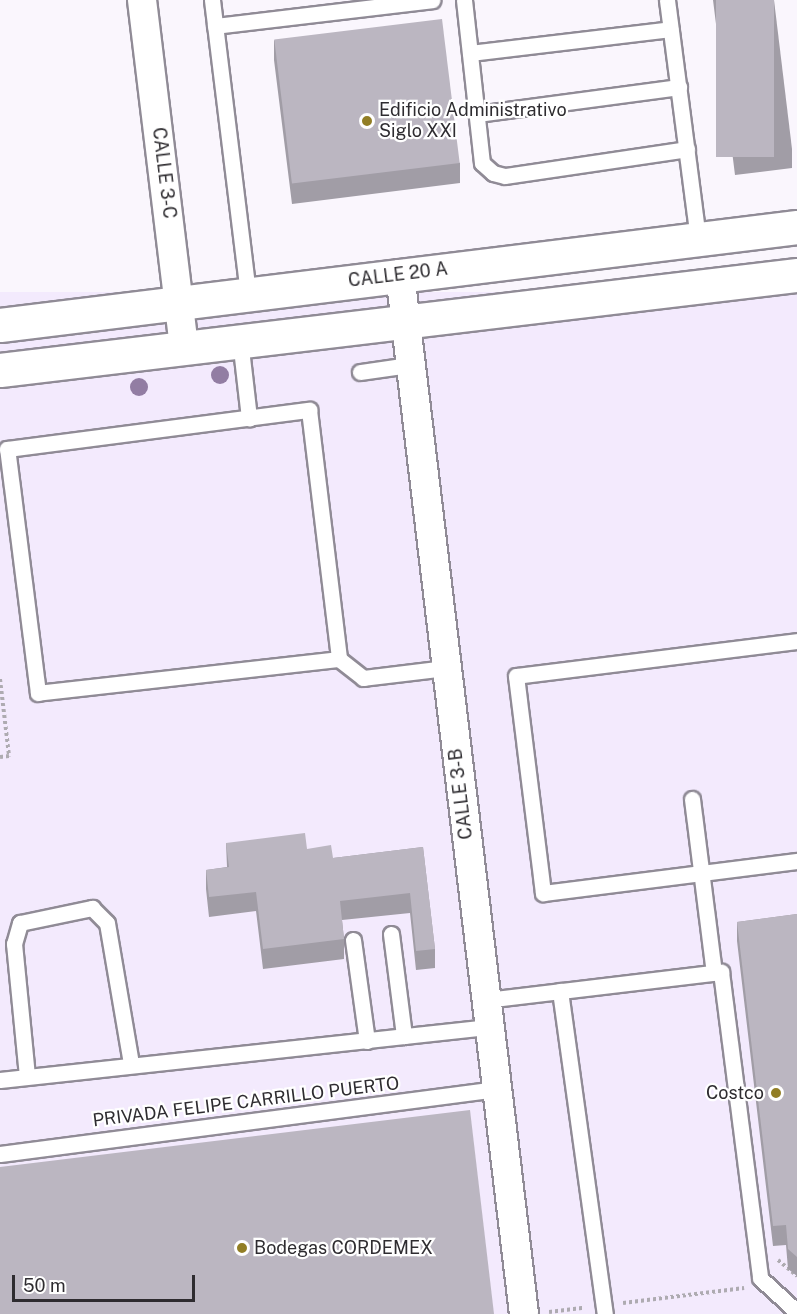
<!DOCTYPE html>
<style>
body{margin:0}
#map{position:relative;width:797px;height:1314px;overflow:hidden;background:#faf6fd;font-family:"Public Sans",sans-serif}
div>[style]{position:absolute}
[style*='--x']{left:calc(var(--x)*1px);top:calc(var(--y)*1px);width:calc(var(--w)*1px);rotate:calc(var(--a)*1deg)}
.built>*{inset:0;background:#f3eafd;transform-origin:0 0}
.path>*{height:4px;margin-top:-2px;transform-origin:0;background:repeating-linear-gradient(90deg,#aeabb1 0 3px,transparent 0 6px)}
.roads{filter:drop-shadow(2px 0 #908b96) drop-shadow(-2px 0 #908b96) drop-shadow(0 2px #908b96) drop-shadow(0 -2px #908b96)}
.service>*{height:15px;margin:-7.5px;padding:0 7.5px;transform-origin:7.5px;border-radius:7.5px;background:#fff}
.minor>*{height:28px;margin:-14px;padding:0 14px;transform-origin:14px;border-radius:14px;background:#fff}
.tertiary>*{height:33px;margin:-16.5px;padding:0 16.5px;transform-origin:16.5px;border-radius:16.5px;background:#fff}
.trees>*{width:18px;height:18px;margin:-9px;border-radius:50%;background:#927da3}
.wall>*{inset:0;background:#a19da6}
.building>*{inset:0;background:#bbb6c1;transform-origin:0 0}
.dots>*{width:16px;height:16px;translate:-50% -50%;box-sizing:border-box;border:3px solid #fff;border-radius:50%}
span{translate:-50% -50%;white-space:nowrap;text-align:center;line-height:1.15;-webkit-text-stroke:4.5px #fff;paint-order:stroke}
.poi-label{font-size:18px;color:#2e2c30}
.left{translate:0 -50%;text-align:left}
.right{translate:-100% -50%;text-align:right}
.street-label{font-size:18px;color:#2e2c30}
.scale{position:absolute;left:12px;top:1275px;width:183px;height:27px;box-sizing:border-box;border:3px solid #2e2c30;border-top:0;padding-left:8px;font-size:18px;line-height:21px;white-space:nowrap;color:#2e2c30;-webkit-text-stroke:4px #fff;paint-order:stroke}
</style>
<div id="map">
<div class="built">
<div style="left:797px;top:292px;width:1022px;height:803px;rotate:90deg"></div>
</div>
<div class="path">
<div style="--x:0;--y:679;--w:78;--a:83.3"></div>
<div style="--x:9;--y:756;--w:9;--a:174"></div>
<div style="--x:778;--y:1260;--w:25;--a:40"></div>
<div style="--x:623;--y:1303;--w:122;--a:-7.1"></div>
<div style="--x:549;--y:1312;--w:35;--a:-7"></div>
</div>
<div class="roads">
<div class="service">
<div style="--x:212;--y:0;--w:295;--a:83"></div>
<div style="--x:464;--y:0;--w:164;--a:83.7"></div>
<div style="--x:482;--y:163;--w:15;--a:42"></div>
<div style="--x:493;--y:173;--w:12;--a:14"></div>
<div style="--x:505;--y:176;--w:184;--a:-8.4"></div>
<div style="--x:667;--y:0;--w:241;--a:82.6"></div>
<div style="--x:215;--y:26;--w:219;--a:-6.8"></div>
<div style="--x:470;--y:53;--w:202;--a:-6.8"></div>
<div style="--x:477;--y:114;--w:204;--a:-7.6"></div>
<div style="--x:240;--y:340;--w:79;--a:83.4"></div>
<div style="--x:360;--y:372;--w:49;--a:-8.1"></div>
<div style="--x:797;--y:641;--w:283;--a:172.9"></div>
<div style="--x:516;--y:676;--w:219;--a:82.9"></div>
<div style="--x:543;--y:893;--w:256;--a:-7.2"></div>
<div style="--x:339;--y:659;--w:303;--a:173.6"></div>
<div style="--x:38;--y:693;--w:246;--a:-97.2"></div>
<div style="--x:7;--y:449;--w:305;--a:-7.4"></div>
<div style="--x:309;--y:410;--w:251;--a:83.1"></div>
<div style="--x:339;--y:659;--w:31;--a:38"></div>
<div style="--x:363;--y:678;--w:84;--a:-6.9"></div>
<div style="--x:692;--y:799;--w:175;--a:82.8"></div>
<div style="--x:391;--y:934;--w:103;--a:82.7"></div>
<div style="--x:353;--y:940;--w:102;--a:82.1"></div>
<div style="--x:560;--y:991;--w:326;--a:82.1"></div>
<div style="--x:486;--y:1000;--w:237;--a:-6.8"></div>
<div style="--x:721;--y:972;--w:308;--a:82.7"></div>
<div style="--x:760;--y:1278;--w:50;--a:42.6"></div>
<div style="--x:27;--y:1076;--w:133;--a:-95.6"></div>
<div style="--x:14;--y:944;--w:22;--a:-74"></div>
<div style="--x:20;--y:923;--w:74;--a:-11.8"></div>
<div style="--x:92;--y:908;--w:21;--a:45"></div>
<div style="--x:107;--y:923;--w:142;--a:80.3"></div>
<div style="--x:0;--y:1080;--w:492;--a:-6.2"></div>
<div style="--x:0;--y:1154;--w:501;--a:-7.45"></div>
</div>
<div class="minor">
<div style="--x:142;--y:0;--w:350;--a:83.1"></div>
<div style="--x:400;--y:274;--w:1047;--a:83.2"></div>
</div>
<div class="tertiary">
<div style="--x:0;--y:325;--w:803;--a:-7.01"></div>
<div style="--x:0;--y:370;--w:803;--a:-6.8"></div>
</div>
</div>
<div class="trees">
<div style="left:220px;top:375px"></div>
<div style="left:139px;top:387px"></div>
</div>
<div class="wall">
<div style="clip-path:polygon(713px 0,774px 0,792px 149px,792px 168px,735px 175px)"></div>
<div style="clip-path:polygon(274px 40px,460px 163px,460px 183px,292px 204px,274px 60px)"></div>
<div style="clip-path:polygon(226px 843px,307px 849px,333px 858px,423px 847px,435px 949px,435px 968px,416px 970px,410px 913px,342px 920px,344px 939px,344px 959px,263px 969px,256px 911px,209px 917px,206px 889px,206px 870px,227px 867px)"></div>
<div style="clip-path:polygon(797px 914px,797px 1276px,788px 1269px,786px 1245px,773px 1246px,737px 941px,737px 922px)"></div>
</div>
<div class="building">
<div style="left:716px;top:0;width:58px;height:157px"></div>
<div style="left:442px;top:19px;width:145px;height:169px;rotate:83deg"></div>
<div style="clip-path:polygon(305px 833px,307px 849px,331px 845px,333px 858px,423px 847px,435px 949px,416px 951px,410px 893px,340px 901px,344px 939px,263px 949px,256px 892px,209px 897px,206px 870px,229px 867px,226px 843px)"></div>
<div style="clip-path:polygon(797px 914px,797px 1257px,788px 1249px,786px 1225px,773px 1226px,737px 922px)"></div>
<div style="clip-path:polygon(470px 1110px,494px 1314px,0 1314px,0 1167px)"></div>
</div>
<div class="dots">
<div style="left:367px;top:121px;background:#927e25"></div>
<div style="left:776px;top:1093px;background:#927e25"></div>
<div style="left:242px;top:1248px;background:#927e25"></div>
</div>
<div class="poi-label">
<span class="left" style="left:379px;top:121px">Edificio Administrativo<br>Siglo XXI</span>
<span class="right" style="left:764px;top:1093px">Costco</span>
<span class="left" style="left:254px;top:1248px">Bodegas CORDEMEX</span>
</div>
<div class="street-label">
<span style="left:164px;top:173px;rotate:83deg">CALLE 3-C</span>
<span style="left:398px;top:275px;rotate:-7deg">CALLE 20 A</span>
<span style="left:461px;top:794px;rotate:-97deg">CALLE 3-B</span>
<span style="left:246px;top:1102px;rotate:-7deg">PRIVADA FELIPE CARRILLO PUERTO</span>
</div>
<div class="scale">50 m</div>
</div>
